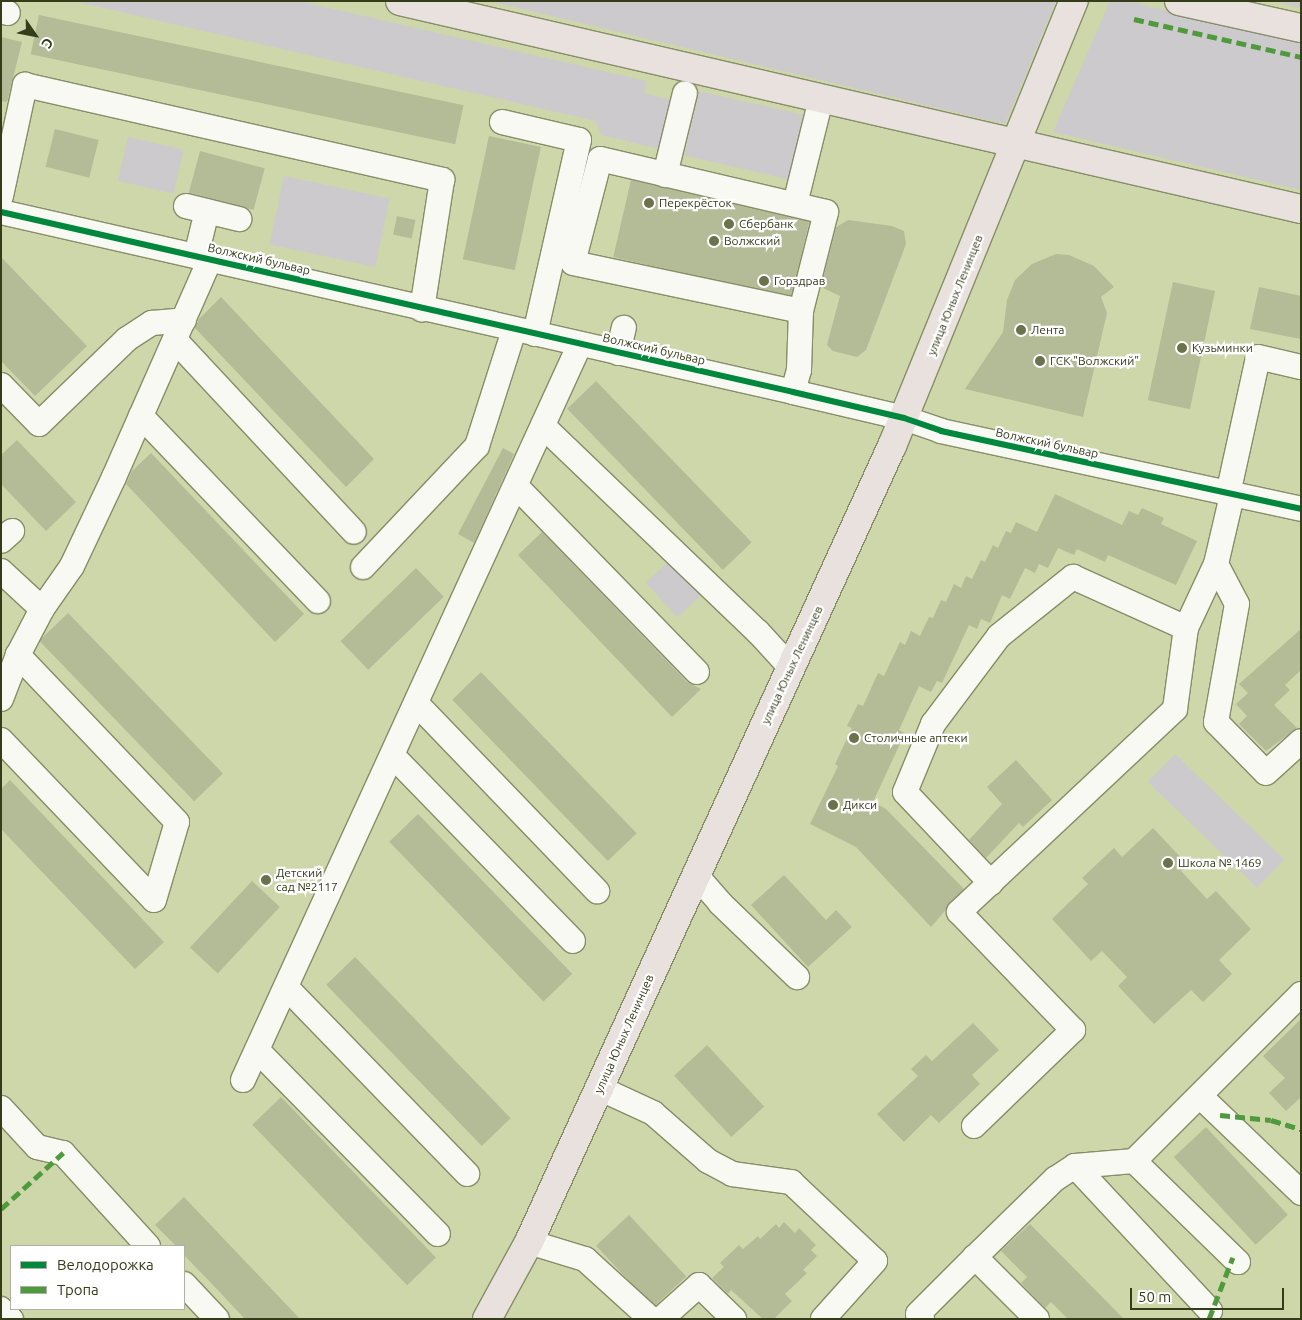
<!DOCTYPE html>
<meta charset="utf-8">
<style>
body{margin:0}
#map{position:relative;width:1302px;height:1320px;overflow:hidden;background:#ced7aa;font-family:Ubuntu,sans-serif}
div>[style]{position:absolute}
[style*='--x']{left:calc(var(--x)*1px);top:calc(var(--y)*1px);width:calc(var(--w)*1px);rotate:calc(var(--a)*1deg)}
.green>*{inset:0;background:#cccacd;transform-origin:0 0}
.building>*{inset:0;background:#b4bb97;transform-origin:0 0}
.roads{filter:drop-shadow(1px 0 #868d67) drop-shadow(-1px 0 #868d67) drop-shadow(0 1px #868d67) drop-shadow(0 -1px #868d67)}
.minor>*{height:24px;margin:-12px;padding:0 12px;transform-origin:12px;border-radius:12px;background:#f8f9f2}
.major>*{height:28px;margin:-14px;padding:0 14px;transform-origin:14px;border-radius:14px;background:#e8e1dd}
.quiet>*{height:5px;margin-top:-2.5px;transform-origin:0;background:repeating-linear-gradient(90deg,#4f9a3c 0 10px,transparent 0 15px)}
.cycleway>*{height:6px;margin:-3px;padding:0 3px;transform-origin:3px;border-radius:3px;background:#00873e}
.dots>*{width:14px;height:14px;translate:-50% -50%;box-sizing:border-box;border:2px solid #fff;border-radius:50%}
span{translate:-50% -50%;white-space:nowrap;text-align:center;line-height:1.15;-webkit-text-stroke:4.5px #fff;paint-order:stroke}
.poi-label{font-size:12px;color:#353c19}
.left{translate:0 -50%;text-align:left}
.street-label{font-size:12px;color:#353c19}
.frame{position:absolute;inset:0;border:2px solid #353c19;pointer-events:none}
.legend{position:absolute;left:10px;top:1245px;width:175px;height:65px;box-sizing:border-box;background:#fff;border:1px solid #aeb1a3;margin:0;padding:6px 9px;list-style:none;font-size:15px;color:#353c19}
.legend li{display:flex;align-items:center;gap:10px;height:25px}
.legend b{width:25px;border:1px solid #aeb1a3}
.north{position:absolute;left:10px;top:10px;width:50px;height:50px;-webkit-text-stroke:4px #fff;paint-order:stroke;rotate:123deg;font-size:14px;font-weight:700;line-height:20px;text-align:center;color:#353c19}
.north::after{content:'';display:block;margin:auto;width:18px;height:22px;background:#353c19;clip-path:polygon(50% 0,100% 100%,50% 72%,0 100%)}
.scale{position:absolute;left:1130px;top:1288px;width:154px;height:22px;box-sizing:border-box;border:2px solid #353c19;border-top:0;padding-left:6px;font-size:15px;line-height:18px;white-space:nowrap;color:#353c19;-webkit-text-stroke:4px #fff;paint-order:stroke}
</style>
<div id="map">
<div class="green">
<div style="clip-path:polygon(73px 1px,299px 1px,646px 81px,644px 93px,675px 101px,663px 150px,601px 135px,596px 121px)"></div>
<div style="clip-path:polygon(489px 1px,1056px 1px,1005px 124px)"></div>
<div style="clip-path:polygon(1110px 1px,1127px 1px,1301px 43px,1301px 190px,1053px 132px)"></div>
<div style="clip-path:polygon(1272px 1px,1301px 1px,1301px 8px)"></div>
<div style="left:699px;top:91px;width:115px;height:66px;rotate:13deg"></div>
<div style="left:128px;top:137px;width:57px;height:45px;rotate:13deg"></div>
<div style="left:284px;top:176px;width:108px;height:70px;rotate:12deg"></div>
<div style="left:669px;top:561px;width:47px;height:32px;rotate:47deg"></div>
<div style="left:1175px;top:754px;width:152px;height:39px;rotate:44deg"></div>
</div>
<div class="building">
<div style="left:39px;top:15px;width:434px;height:40px;rotate:12deg"></div>
<div style="clip-path:polygon(1px 37px,22px 42px,7px 102px,1px 101px)"></div>
<div style="left:55px;top:129px;width:45px;height:39px;rotate:14deg"></div>
<div style="left:489px;top:136px;width:53px;height:126px;rotate:12deg"></div>
<div style="left:200px;top:151px;width:67px;height:43px;rotate:15deg"></div>
<div style="left:631px;top:180px;width:183px;height:79px;rotate:13deg"></div>
<div style="left:397px;top:216px;width:19px;height:19px;rotate:12deg"></div>
<div style="clip-path:polygon(848px 220px,892px 226px,904px 231px,906px 244px,866px 350px,857px 357px,833px 351px,827px 345px,840px 296px,821px 287px,836px 227px)"></div>
<div style="clip-path:polygon(1056px 254px,1069px 255px,1094px 266px,1114px 287px,1101px 297px,1107px 313px,1083px 417px,965px 389px,1003px 332px,1007px 300px,1015px 280px,1032px 264px)"></div>
<div style="clip-path:polygon(1px 257px,87px 346px,35px 396px,1px 361px)"></div>
<div style="left:1173px;top:282px;width:43px;height:121px;rotate:12deg"></div>
<div style="clip-path:polygon(1259px 287px,1301px 296px,1301px 339px,1250px 329px)"></div>
<div style="clip-path:polygon(221px 297px,374px 459px,346px 487px,195px 328px,199px 319px)"></div>
<div style="left:596px;top:381px;width:224px;height:40px;rotate:46deg"></div>
<div style="clip-path:polygon(17px 440px,76px 502px,46px 531px,1px 484px,1px 455px)"></div>
<div style="clip-path:polygon(503px 448px,514px 454px,474px 543px,458px 534px)"></div>
<div style="clip-path:polygon(151px 453px,304px 614px,275px 642px,126px 484px,132px 471px)"></div>
<div style="clip-path:polygon(1055px 494px,1122px 525px,1129px 511px,1138px 515px,1142px 508px,1164px 518px,1161px 524px,1197px 541px,1176px 585px,1108px 555px,1105px 562px,1077px 549px,1074px 555px,1058px 548px,1048px 568px,1039px 564px,1035px 573px,1025px 568px,1010px 599px,1002px 595px,990px 623px,981px 619px,977px 629px,969px 625px,942px 683px,937px 681px,931px 692px,919px 686px,899px 730px,905px 733px,873px 802px,886px 809px,964px 889px,931px 927px,856px 847px,810px 824px,838px 766px,835px 764px,852px 728px,847px 726px,858px 704px,863px 706px,878px 673px,884px 676px,900px 642px,905px 645px,911px 631px,920px 636px,929px 617px,933px 618px,941px 600px,946px 602px,954px 584px,961px 588px,966px 576px,972px 579px,981px 560px,985px 562px,993px 545px,998px 548px,1006px 531px,1011px 533px,1016px 522px,1037px 532px)"></div>
<div style="clip-path:polygon(542px 532px,687px 682px,701px 689px,672px 717px,518px 555px)"></div>
<div style="left:416px;top:568px;width:40px;height:105px;rotate:46deg"></div>
<div style="left:68px;top:613px;width:223px;height:40px;rotate:46deg"></div>
<div style="clip-path:polygon(1301px 629px,1301px 670px,1285px 685px,1290px 690px,1274px 705px,1297px 728px,1266px 751px,1239px 724px,1247px 716px,1236px 704px,1248px 693px,1239px 684px)"></div>
<div style="left:481px;top:672px;width:224px;height:40px;rotate:46deg"></div>
<div style="clip-path:polygon(1016px 760px,1052px 800px,1023px 827px,1019px 823px,986px 858px,969px 840px,1002px 804px,987px 787px)"></div>
<div style="clip-path:polygon(10px 780px,164px 942px,135px 969px,1px 829px,1px 789px)"></div>
<div style="left:418px;top:814px;width:222px;height:40px;rotate:46deg"></div>
<div style="clip-path:polygon(1153px 828px,1188px 865px,1181px 871px,1207px 899px,1216px 891px,1251px 929px,1219px 960px,1232px 974px,1203px 1002px,1191px 990px,1154px 1024px,1118px 986px,1127px 977px,1102px 951px,1091px 961px,1052px 919px,1088px 884px,1082px 878px,1114px 848px,1122px 857px)"></div>
<div style="clip-path:polygon(784px 875px,826px 920px,836px 910px,852px 927px,808px 967px,751px 905px)"></div>
<div style="left:252px;top:881px;width:38px;height:91px;rotate:43deg"></div>
<div style="left:355px;top:957px;width:224px;height:40px;rotate:46deg"></div>
<div style="clip-path:polygon(1301px 1019px,1301px 1097px,1286px 1111px,1269px 1093px,1285px 1078px,1263px 1056px)"></div>
<div style="clip-path:polygon(973px 1023px,999px 1050px,972px 1075px,980px 1084px,939px 1123px,931px 1115px,904px 1142px,877px 1114px,918px 1076px,911px 1069px,926px 1055px,932px 1061px)"></div>
<div style="left:707px;top:1045px;width:84px;height:45px;rotate:47deg"></div>
<div style="left:281px;top:1097px;width:223px;height:40px;rotate:46deg"></div>
<div style="left:1206px;top:1127px;width:120px;height:44px;rotate:47deg"></div>
<div style="clip-path:polygon(184px 1197px,300px 1319px,245px 1319px,212px 1284px,184px 1255px,184px 1246px,176px 1246px,155px 1225px)"></div>
<div style="left:629px;top:1215px;width:84px;height:45px;rotate:47deg"></div>
<div style="clip-path:polygon(784px 1222px,795px 1233px,799px 1228px,816px 1245px,811px 1250px,817px 1256px,803px 1270px,807px 1273px,785px 1294px,792px 1301px,774px 1319px,763px 1319px,731px 1290px,728px 1294px,712px 1278px,724px 1267px,720px 1263px,739px 1245px,743px 1249px,758px 1236px,760px 1239px,776px 1224px,779px 1228px)"></div>
<div style="clip-path:polygon(1030px 1224px,1124px 1319px,1068px 1319px,1051px 1302px,1045px 1308px,1021px 1283px,1027px 1277px,1001px 1251px)"></div>
</div>
<div class="roads">
<div class="minor">
<div style="--x:1;--y:11;--w:7;--a:16"></div>
<div style="--x:502;--y:122;--w:79;--a:13.2"></div>
<div style="--x:579;--y:140;--w:199;--a:102.8"></div>
<div style="--x:665;--y:175;--w:84;--a:-76.3"></div>
<div style="--x:1;--y:196;--w:114;--a:-77.8"></div>
<div style="--x:25;--y:85;--w:428;--a:12.8"></div>
<div style="--x:442;--y:180;--w:131;--a:98.8"></div>
<div style="--x:795;--y:204;--w:108;--a:-76.1"></div>
<div style="--x:186;--y:206;--w:55;--a:13.8"></div>
<div style="--x:1;--y:212;--w:812;--a:12.8"></div>
<div style="--x:793;--y:392;--w:114;--a:13.2"></div>
<div style="--x:904;--y:418;--w:39;--a:19"></div>
<div style="--x:941;--y:431;--w:368;--a:12.2"></div>
<div style="--x:196;--y:256;--w:46;--a:-76.3"></div>
<div style="--x:175;--y:340;--w:262;--a:47"></div>
<div style="--x:618;--y:353;--w:26;--a:-77"></div>
<div style="--x:1;--y:385;--w:54;--a:45.7"></div>
<div style="--x:39;--y:424;--w:122;--a:-44"></div>
<div style="--x:127;--y:339;--w:30;--a:-33"></div>
<div style="--x:152;--y:323;--w:32;--a:-5"></div>
<div style="--x:793;--y:392;--w:23;--a:-75"></div>
<div style="--x:799;--y:370;--w:59;--a:-88.1"></div>
<div style="--x:801;--y:311;--w:102;--a:-75.8"></div>
<div style="--x:826;--y:212;--w:232;--a:-166.8"></div>
<div style="--x:600;--y:159;--w:107;--a:104.6"></div>
<div style="--x:573;--y:263;--w:233;--a:11.9"></div>
<div style="--x:141;--y:416;--w:256;--a:46.3"></div>
<div style="--x:544;--y:427;--w:296;--a:43.8"></div>
<div style="--x:758;--y:632;--w:49;--a:47.5"></div>
<div style="--x:517;--y:487;--w:258;--a:45.8"></div>
<div style="--x:1228;--y:494;--w:140;--a:-77.6"></div>
<div style="--x:1258;--y:357;--w:44;--a:13.1"></div>
<div style="--x:1;--y:541;--w:15;--a:-42"></div>
<div style="--x:1216;--y:564;--w:45;--a:62.3"></div>
<div style="--x:1237;--y:604;--w:120;--a:100.1"></div>
<div style="--x:1216;--y:722;--w:71;--a:45.6"></div>
<div style="--x:1266;--y:773;--w:47;--a:-42.4"></div>
<div style="--x:363;--y:567;--w:166;--a:-46.7"></div>
<div style="--x:477;--y:446;--w:122;--a:-72.3"></div>
<div style="--x:1;--y:571;--w:56;--a:42.8"></div>
<div style="--x:1;--y:699;--w:47;--a:-68.9"></div>
<div style="--x:18;--y:655;--w:52;--a:-62.4"></div>
<div style="--x:42;--y:609;--w:52;--a:-55.1"></div>
<div style="--x:72;--y:566;--w:98;--a:-64.7"></div>
<div style="--x:114;--y:477;--w:238;--a:-66.2"></div>
<div style="--x:417;--y:704;--w:260;--a:46.1"></div>
<div style="--x:1;--y:740;--w:221;--a:46.3"></div>
<div style="--x:154;--y:900;--w:81;--a:-73.6"></div>
<div style="--x:177;--y:822;--w:231;--a:-133.6"></div>
<div style="--x:393;--y:756;--w:258;--a:45.8"></div>
<div style="--x:696;--y:875;--w:37;--a:49"></div>
<div style="--x:720;--y:903;--w:107;--a:43.9"></div>
<div style="--x:991;--y:883;--w:125;--a:-133.4"></div>
<div style="--x:905;--y:792;--w:74;--a:-67.6"></div>
<div style="--x:933;--y:724;--w:110;--a:-53.1"></div>
<div style="--x:999;--y:636;--w:95;--a:-38.6"></div>
<div style="--x:1073;--y:577;--w:124;--a:24.3"></div>
<div style="--x:1186;--y:628;--w:71;--a:-64.9"></div>
<div style="--x:1216;--y:564;--w:71;--a:-76.9"></div>
<div style="--x:287;--y:988;--w:259;--a:45.9"></div>
<div style="--x:257;--y:1050;--w:258;--a:45.5"></div>
<div style="--x:243;--y:1080;--w:809;--a:-65.4"></div>
<div style="--x:599;--y:1088;--w:60;--a:24.8"></div>
<div style="--x:653;--y:1113;--w:73;--a:41.1"></div>
<div style="--x:708;--y:1161;--w:27;--a:28"></div>
<div style="--x:732;--y:1174;--w:60;--a:7.7"></div>
<div style="--x:791;--y:1182;--w:115;--a:43.2"></div>
<div style="--x:875;--y:1261;--w:78;--a:131.9"></div>
<div style="--x:1200;--y:1096;--w:140;--a:43.8"></div>
<div style="--x:1;--y:1108;--w:53;--a:47.3"></div>
<div style="--x:37;--y:1147;--w:27;--a:13"></div>
<div style="--x:63;--y:1153;--w:126;--a:47.6"></div>
<div style="--x:974;--y:1126;--w:138;--a:-44.1"></div>
<div style="--x:1073;--y:1030;--w:164;--a:-134"></div>
<div style="--x:959;--y:912;--w:296;--a:-43.2"></div>
<div style="--x:1175;--y:709;--w:82;--a:-82.3"></div>
<div style="--x:1134;--y:1161;--w:145;--a:44.2"></div>
<div style="--x:1075;--y:1166;--w:198;--a:47"></div>
<div style="--x:529;--y:1242;--w:59;--a:16.9"></div>
<div style="--x:585;--y:1259;--w:89;--a:42.3"></div>
<div style="--x:184;--y:1284;--w:48;--a:46.7"></div>
<div style="--x:1;--y:1309;--w:14;--a:45"></div>
<div style="--x:661;--y:1319;--w:51;--a:-41.8"></div>
<div style="--x:699;--y:1285;--w:49;--a:44.2"></div>
<div style="--x:922;--y:1319;--w:6;--a:-129"></div>
<div style="--x:918;--y:1314;--w:81;--a:-45"></div>
<div style="--x:1037;--y:1319;--w:88;--a:-135"></div>
<div style="--x:975;--y:1257;--w:112;--a:-44.3"></div>
<div style="--x:1055;--y:1179;--w:24;--a:-33"></div>
<div style="--x:1075;--y:1166;--w:59;--a:-4.8"></div>
<div style="--x:1134;--y:1161;--w:236;--a:-45"></div>
</div>
<div class="major">
<div style="--x:400;--y:1;--w:925;--a:13"></div>
<div style="--x:1179;--y:1;--w:125;--a:12.5"></div>
<div style="--x:487;--y:1319;--w:88;--a:-61.4"></div>
<div style="--x:529;--y:1242;--w:875;--a:-65.49"></div>
<div style="--x:892;--y:446;--w:481;--a:-67.8"></div>
</div>
</div>
<div class="quiet">
<div style="--x:1134;--y:19;--w:171;--a:12.8"></div>
<div style="--x:1220;--y:1115;--w:51;--a:5.6"></div>
<div style="--x:1271;--y:1120;--w:31;--a:17"></div>
<div style="--x:1;--y:1209;--w:84;--a:-42.1"></div>
<div style="--x:1209;--y:1319;--w:66;--a:-68.8"></div>
</div>
<div class="cycleway">
<div style="--x:1;--y:212;--w:812;--a:12.8"></div>
<div style="--x:793;--y:392;--w:114;--a:13.2"></div>
<div style="--x:904;--y:418;--w:39;--a:19"></div>
<div style="--x:941;--y:431;--w:368;--a:12.2"></div>
</div>
<div class="dots">
<div style="left:649px;top:203px;background:#6b724c"></div>
<div style="left:729px;top:224px;background:#6b724c"></div>
<div style="left:714px;top:241px;background:#6b724c"></div>
<div style="left:764px;top:281px;background:#6b724c"></div>
<div style="left:1021px;top:330px;background:#6b724c"></div>
<div style="left:1182px;top:348px;background:#6b724c"></div>
<div style="left:1040px;top:361px;background:#6b724c"></div>
<div style="left:854px;top:738px;background:#6b724c"></div>
<div style="left:833px;top:805px;background:#6b724c"></div>
<div style="left:1168px;top:863px;background:#6b724c"></div>
<div style="left:266px;top:880px;background:#6b724c"></div>
</div>
<div class="poi-label">
<span class="left" style="left:659px;top:203px">Перекрёсток</span>
<span class="left" style="left:739px;top:224px">Сбербанк</span>
<span class="left" style="left:724px;top:241px">Волжский</span>
<span class="left" style="left:774px;top:281px">Горздрав</span>
<span class="left" style="left:1031px;top:330px">Лента</span>
<span class="left" style="left:1192px;top:348px">Кузьминки</span>
<span class="left" style="left:1050px;top:361px">ГСК "Волжский"</span>
<span class="left" style="left:864px;top:738px">Столичные аптеки</span>
<span class="left" style="left:843px;top:805px">Дикси</span>
<span class="left" style="left:1178px;top:863px">Школа № 1469</span>
<span class="left" style="left:276px;top:880px">Детский<br>сад №2117</span>
</div>
<div class="street-label">
<span style="left:259px;top:259px;rotate:13deg">Волжский бульвар</span>
<span style="left:955px;top:295px;rotate:-68deg">улица Юных Ленинцев</span>
<span style="left:654px;top:349px;rotate:13deg">Волжский бульвар</span>
<span style="left:1047px;top:443px;rotate:12deg">Волжский бульвар</span>
<span style="left:792px;top:665px;rotate:-65deg">улица Юных Ленинцев</span>
<span style="left:624px;top:1034px;rotate:-66deg">улица Юных Ленинцев</span>
</div>
<div class="frame"></div>
<ul class="legend">
<li><b style="height:6px;background:#00873e"></b>Велодорожка</li>
<li><b style="height:6px;background:#4f9a3c"></b>Тропа</li>
</ul>
<div class="north">С</div>
<div class="scale">50 m</div>
</div>
